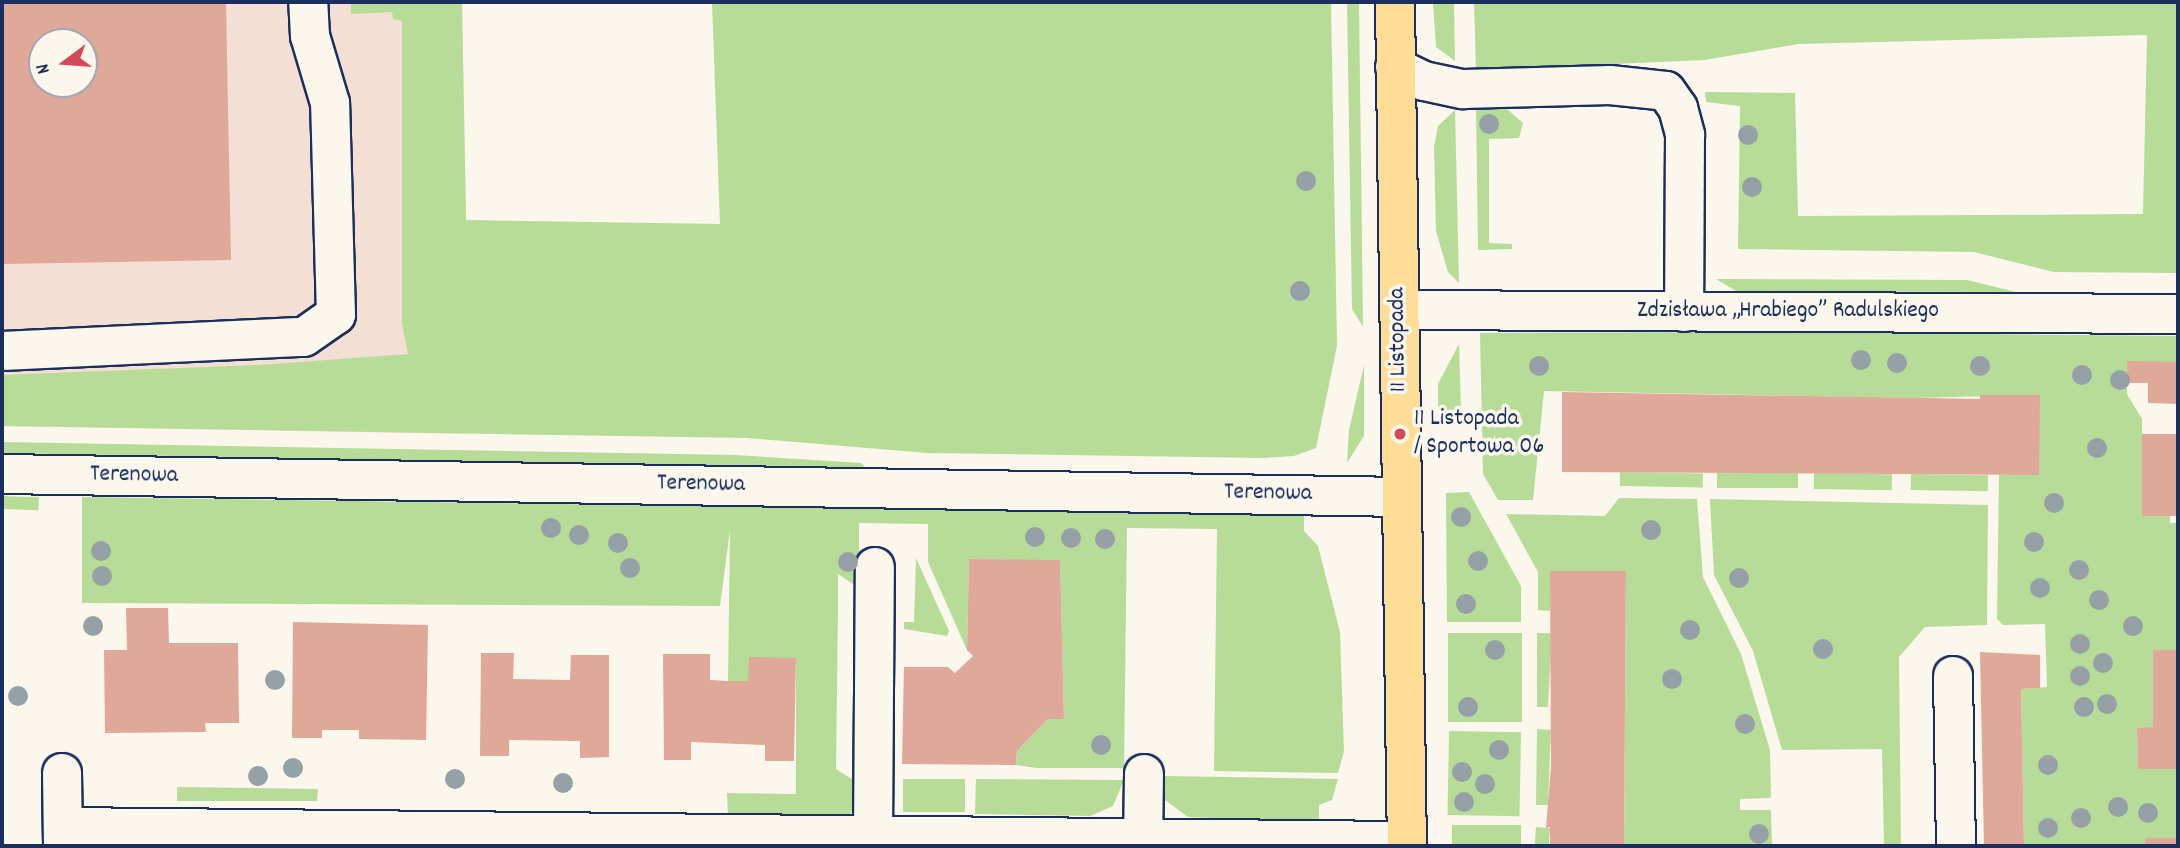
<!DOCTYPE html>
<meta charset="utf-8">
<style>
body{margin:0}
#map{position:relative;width:2180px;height:848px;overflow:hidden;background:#fbf7ec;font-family:Dekko,sans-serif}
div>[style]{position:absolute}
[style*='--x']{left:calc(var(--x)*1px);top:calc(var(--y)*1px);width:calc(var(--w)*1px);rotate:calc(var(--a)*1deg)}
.built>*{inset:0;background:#f3dfd3}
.green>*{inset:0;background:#b7dc97;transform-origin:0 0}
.building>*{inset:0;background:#dfa898;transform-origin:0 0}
.roads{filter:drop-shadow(2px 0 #1b2f5e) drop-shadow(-2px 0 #1b2f5e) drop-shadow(0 2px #1b2f5e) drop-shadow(0 -2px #1b2f5e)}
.minor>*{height:38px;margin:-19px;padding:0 19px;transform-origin:19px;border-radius:19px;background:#fbf7ec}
.major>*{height:38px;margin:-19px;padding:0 19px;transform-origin:19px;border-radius:19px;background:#fedd96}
.trees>*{width:20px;height:20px;margin:-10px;border-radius:50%;background:#95a1a6}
.dots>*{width:19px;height:19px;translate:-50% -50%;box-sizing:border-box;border:4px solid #fbf7ec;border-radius:50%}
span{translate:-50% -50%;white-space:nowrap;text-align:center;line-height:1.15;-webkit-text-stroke:7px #fbf7ec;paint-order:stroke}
.street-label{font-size:24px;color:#1b2f5e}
.poi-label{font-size:24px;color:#1b2f5e}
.left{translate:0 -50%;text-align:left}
.frame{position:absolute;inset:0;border:4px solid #1b2f5e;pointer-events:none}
.north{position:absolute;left:28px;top:28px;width:70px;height:70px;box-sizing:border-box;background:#fbf7ec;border:2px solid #a1a7b3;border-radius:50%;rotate:254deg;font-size:19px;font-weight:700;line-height:28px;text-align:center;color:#1b2f5e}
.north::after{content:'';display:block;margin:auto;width:24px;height:32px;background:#d1495b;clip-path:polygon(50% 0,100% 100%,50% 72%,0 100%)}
</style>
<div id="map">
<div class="built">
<div style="clip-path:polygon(evenodd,2px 2px,462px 2px,470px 434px,2px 426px,2px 2px,42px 42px,84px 42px,84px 84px,42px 84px,42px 42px)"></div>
</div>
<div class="green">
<div style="clip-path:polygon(351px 2px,462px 2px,466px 220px,720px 224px,712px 2px,1331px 2px,1337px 346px,1316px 448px,1294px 456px,1263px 458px,927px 453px,747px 438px,2px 426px,2px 375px,259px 365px,408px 354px,402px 324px,402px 21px,393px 19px,392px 12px,351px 14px)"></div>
<div style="clip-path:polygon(1347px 2px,1359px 2px,1363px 327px,1352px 309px)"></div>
<div style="clip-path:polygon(1433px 2px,1454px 2px,1455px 61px,1436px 47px)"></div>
<div style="clip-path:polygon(1474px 2px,2178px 2px,2178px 273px,2054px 272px,1974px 252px,1738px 249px,1740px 106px,1706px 102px,1705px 92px,1795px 93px,1798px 216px,2143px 214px,2147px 35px,1799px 44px,1704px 60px,1476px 70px)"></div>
<div style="clip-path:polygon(1476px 107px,1506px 108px,1523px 123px,1519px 138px,1489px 139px,1489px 243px,1512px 244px,1512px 249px,1478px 250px)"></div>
<div style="clip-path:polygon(1455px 110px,1459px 283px,1448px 272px,1436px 231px,1434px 147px,1438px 126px)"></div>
<div style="clip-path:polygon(1716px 279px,1967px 280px,2016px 292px,1736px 291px)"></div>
<div style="clip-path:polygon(1773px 332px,2178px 336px,2178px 362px,2127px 362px,2127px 394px,2142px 419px,2143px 516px,2170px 516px,2170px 523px,2178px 523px,2178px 650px,2153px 650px,2153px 727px,2137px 729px,2138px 769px,2178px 769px,2178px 838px,2146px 838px,2145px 846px,2024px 846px,2021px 689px,2047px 687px,2045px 624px,2003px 625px,1997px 619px,1999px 475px,2039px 475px,2039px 395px,1915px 398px,1544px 391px,1533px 500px,1498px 500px,1483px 474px,1480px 333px)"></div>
<div style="clip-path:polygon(1459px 344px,1461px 411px,1438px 411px,1438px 384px)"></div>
<div style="clip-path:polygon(1364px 365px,1364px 436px,1347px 463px,1349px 430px)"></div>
<div style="clip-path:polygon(2px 442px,736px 455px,861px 463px,866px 468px,2px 453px)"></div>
<div style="left:1620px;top:472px;width:83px;height:14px;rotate:1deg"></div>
<div style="left:1717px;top:473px;width:81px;height:15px"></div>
<div style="left:1814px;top:473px;width:78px;height:16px;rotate:1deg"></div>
<div style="left:1911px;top:474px;width:77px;height:16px;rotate:1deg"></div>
<div style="clip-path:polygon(1469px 492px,1521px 586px,1521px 622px,1447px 622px,1446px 493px)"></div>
<div style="left:2px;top:496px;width:37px;height:13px;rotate:2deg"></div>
<div style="clip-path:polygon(82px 497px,1304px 515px,1304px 531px,1318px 546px,1340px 632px,1344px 752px,1338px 773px,1214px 771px,1217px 529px,1127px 528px,1124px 768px,1037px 768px,1016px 765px,1017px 751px,1048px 719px,1064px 719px,1060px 561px,969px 559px,967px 650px,928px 562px,928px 524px,859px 523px,859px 588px,838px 574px,838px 609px,836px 769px,856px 782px,854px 810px,847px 817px,728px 816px,727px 793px,796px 794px,796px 658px,748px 681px,728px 681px,730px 530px,720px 606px,82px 603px)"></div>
<div style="clip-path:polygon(1619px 498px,1697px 499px,1703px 577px,1741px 654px,1770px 750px,1771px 798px,1740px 799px,1740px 810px,1771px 810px,1772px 846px,1624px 846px,1626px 571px,1551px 571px,1550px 611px,1538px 610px,1538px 572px,1506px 514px,1605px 516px)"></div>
<div style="clip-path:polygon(1710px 499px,1988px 505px,1987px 625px,1925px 627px,1899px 657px,1901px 846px,1884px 846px,1882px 749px,1782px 750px,1753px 651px,1714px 575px)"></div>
<div style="clip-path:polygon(916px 558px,949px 631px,947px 636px,904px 629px,904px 622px,914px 622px)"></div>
<div style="left:1448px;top:633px;width:74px;height:89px"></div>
<div style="clip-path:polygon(1537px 633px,1552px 633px,1548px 707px,1537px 707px)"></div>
<div style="clip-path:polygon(1537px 729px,1551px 730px,1548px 805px,1536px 805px)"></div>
<div style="left:1449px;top:731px;width:72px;height:84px;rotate:1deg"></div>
<div style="clip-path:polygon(1165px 776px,1338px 779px,1332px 800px,1319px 805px,1319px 820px,1302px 821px,1188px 817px,1165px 800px)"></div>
<div style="left:903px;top:779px;width:62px;height:33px"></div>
<div style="clip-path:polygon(976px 779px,1124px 780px,1113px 806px,1090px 816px,975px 814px)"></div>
<div style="clip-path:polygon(177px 787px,318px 789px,317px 801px,177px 801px)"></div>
<div style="left:1452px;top:825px;width:69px;height:21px"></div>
<div style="left:1536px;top:827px;width:14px;height:19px;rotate:4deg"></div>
</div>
<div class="building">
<div style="clip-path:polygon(evenodd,2px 2px,226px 2px,231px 260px,2px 264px,2px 2px,42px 42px,84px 42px,84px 84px,42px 84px,42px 42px)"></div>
<div style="clip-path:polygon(2127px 361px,2178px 362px,2178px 404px,2148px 403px,2148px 383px,2127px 383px)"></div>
<div style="clip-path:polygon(1562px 392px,1980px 399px,1980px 395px,2040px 395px,2039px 475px,1562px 472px)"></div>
<div style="left:2142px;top:434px;width:36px;height:82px"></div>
<div style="clip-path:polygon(969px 559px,1060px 560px,1064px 719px,1048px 719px,1017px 751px,1016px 765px,902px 764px,904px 667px,948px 667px,955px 673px,973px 656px,967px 650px)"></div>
<div style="clip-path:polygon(1550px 571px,1626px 571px,1624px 846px,1550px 846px,1550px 827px,1546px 828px,1551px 766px)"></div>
<div style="clip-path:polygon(126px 608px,168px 608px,169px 643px,238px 643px,239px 723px,205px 723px,206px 732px,105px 733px,104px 650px,127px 650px)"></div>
<div style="clip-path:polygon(293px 622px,428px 625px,426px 740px,359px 739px,359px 730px,322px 730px,322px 738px,292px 738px)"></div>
<div style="clip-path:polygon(2153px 650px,2178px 650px,2178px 769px,2138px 769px,2137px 728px,2153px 727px)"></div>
<div style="clip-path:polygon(1980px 652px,2040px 655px,2040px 688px,2021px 689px,2024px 846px,1984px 846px)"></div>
<div style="clip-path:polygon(481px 653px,514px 653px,513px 679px,570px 680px,571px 655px,609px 655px,609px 757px,580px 758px,580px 741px,509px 740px,509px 756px,480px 756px)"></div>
<div style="clip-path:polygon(663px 654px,710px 654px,710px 680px,728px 681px,748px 681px,749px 657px,796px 658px,794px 761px,765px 761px,765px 745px,691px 742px,691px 760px,664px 760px)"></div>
<div style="left:2145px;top:838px;width:33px;height:8px"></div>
</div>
<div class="roads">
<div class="minor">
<div style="--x:1395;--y:67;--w:32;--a:26"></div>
<div style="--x:1424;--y:81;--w:40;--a:12"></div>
<div style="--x:1463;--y:89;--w:147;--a:-1.6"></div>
<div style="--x:1610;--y:85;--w:56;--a:6.1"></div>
<div style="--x:1666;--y:91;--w:21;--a:55"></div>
<div style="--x:1678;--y:108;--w:28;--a:75"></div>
<div style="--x:1685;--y:135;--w:177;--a:90.3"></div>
<div style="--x:1399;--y:310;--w:779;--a:0.29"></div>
<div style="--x:2;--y:351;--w:302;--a:-2.7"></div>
<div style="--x:304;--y:337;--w:39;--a:-35"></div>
<div style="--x:336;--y:315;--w:212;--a:-91.6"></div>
<div style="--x:330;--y:103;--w:70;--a:-106.6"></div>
<div style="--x:310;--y:36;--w:34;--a:-93"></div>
<div style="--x:2;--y:474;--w:1399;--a:0.94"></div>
<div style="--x:1953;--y:676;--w:170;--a:89"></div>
<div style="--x:62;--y:773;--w:73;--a:89.2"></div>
<div style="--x:63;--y:827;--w:1343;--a:0.6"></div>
<div style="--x:873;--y:835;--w:268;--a:-89.6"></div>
<div style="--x:1143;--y:846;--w:72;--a:-89.2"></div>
</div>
<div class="major">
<div style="--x:1395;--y:2;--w:844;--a:89.19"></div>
</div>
</div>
<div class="trees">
<div style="left:1489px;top:124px"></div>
<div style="left:1748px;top:135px"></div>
<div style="left:1306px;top:181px"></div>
<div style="left:1752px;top:187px"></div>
<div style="left:1300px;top:291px"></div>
<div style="left:1861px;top:360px"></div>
<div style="left:1897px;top:363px"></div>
<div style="left:1539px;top:366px"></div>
<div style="left:1980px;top:366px"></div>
<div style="left:2082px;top:375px"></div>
<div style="left:2120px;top:380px"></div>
<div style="left:2097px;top:448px"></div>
<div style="left:2054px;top:503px"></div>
<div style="left:1461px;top:517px"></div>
<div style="left:551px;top:528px"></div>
<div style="left:1651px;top:530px"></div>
<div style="left:579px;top:535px"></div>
<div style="left:1035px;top:537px"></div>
<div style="left:1071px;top:538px"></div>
<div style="left:1105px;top:539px"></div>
<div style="left:2034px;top:542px"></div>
<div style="left:618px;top:543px"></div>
<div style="left:101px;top:551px"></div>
<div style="left:1478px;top:561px"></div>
<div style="left:848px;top:562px"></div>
<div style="left:630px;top:568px"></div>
<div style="left:2079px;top:570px"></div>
<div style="left:102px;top:576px"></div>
<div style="left:1739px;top:578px"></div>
<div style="left:2040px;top:588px"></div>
<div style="left:2099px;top:600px"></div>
<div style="left:1466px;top:604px"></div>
<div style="left:93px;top:626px"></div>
<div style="left:2133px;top:626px"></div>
<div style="left:1690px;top:630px"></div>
<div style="left:2080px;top:644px"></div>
<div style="left:1823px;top:649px"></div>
<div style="left:1495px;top:650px"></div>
<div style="left:2103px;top:663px"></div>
<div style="left:2080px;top:676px"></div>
<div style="left:1672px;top:679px"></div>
<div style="left:275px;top:680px"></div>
<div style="left:18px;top:696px"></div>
<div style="left:2107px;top:704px"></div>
<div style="left:1468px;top:707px"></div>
<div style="left:2084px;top:707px"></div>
<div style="left:1745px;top:724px"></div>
<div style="left:1101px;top:745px"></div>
<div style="left:1499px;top:750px"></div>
<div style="left:2048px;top:765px"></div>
<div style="left:293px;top:768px"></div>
<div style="left:1462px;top:772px"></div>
<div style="left:258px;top:776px"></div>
<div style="left:455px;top:779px"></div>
<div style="left:563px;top:783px"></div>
<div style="left:1485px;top:784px"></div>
<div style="left:1464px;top:802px"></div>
<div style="left:2118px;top:807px"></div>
<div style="left:2148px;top:813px"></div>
<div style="left:2081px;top:818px"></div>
<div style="left:2048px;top:828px"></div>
<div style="left:1759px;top:834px"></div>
</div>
<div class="dots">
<div style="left:1400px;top:434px;background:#d1495b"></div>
</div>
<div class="street-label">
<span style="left:1788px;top:312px">Zdzisława „Hrabiego” Radulskiego</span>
<span style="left:1399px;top:340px;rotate:-91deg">11 Listopada</span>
<span style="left:134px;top:476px;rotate:1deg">Terenowa</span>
<span style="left:701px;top:485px;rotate:1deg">Terenowa</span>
<span style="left:1268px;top:494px;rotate:1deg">Terenowa</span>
</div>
<div class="poi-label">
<span class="left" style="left:1414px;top:434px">11 Listopada<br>/ Sportowa 06</span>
</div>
<div class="frame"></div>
<div class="north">N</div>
</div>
